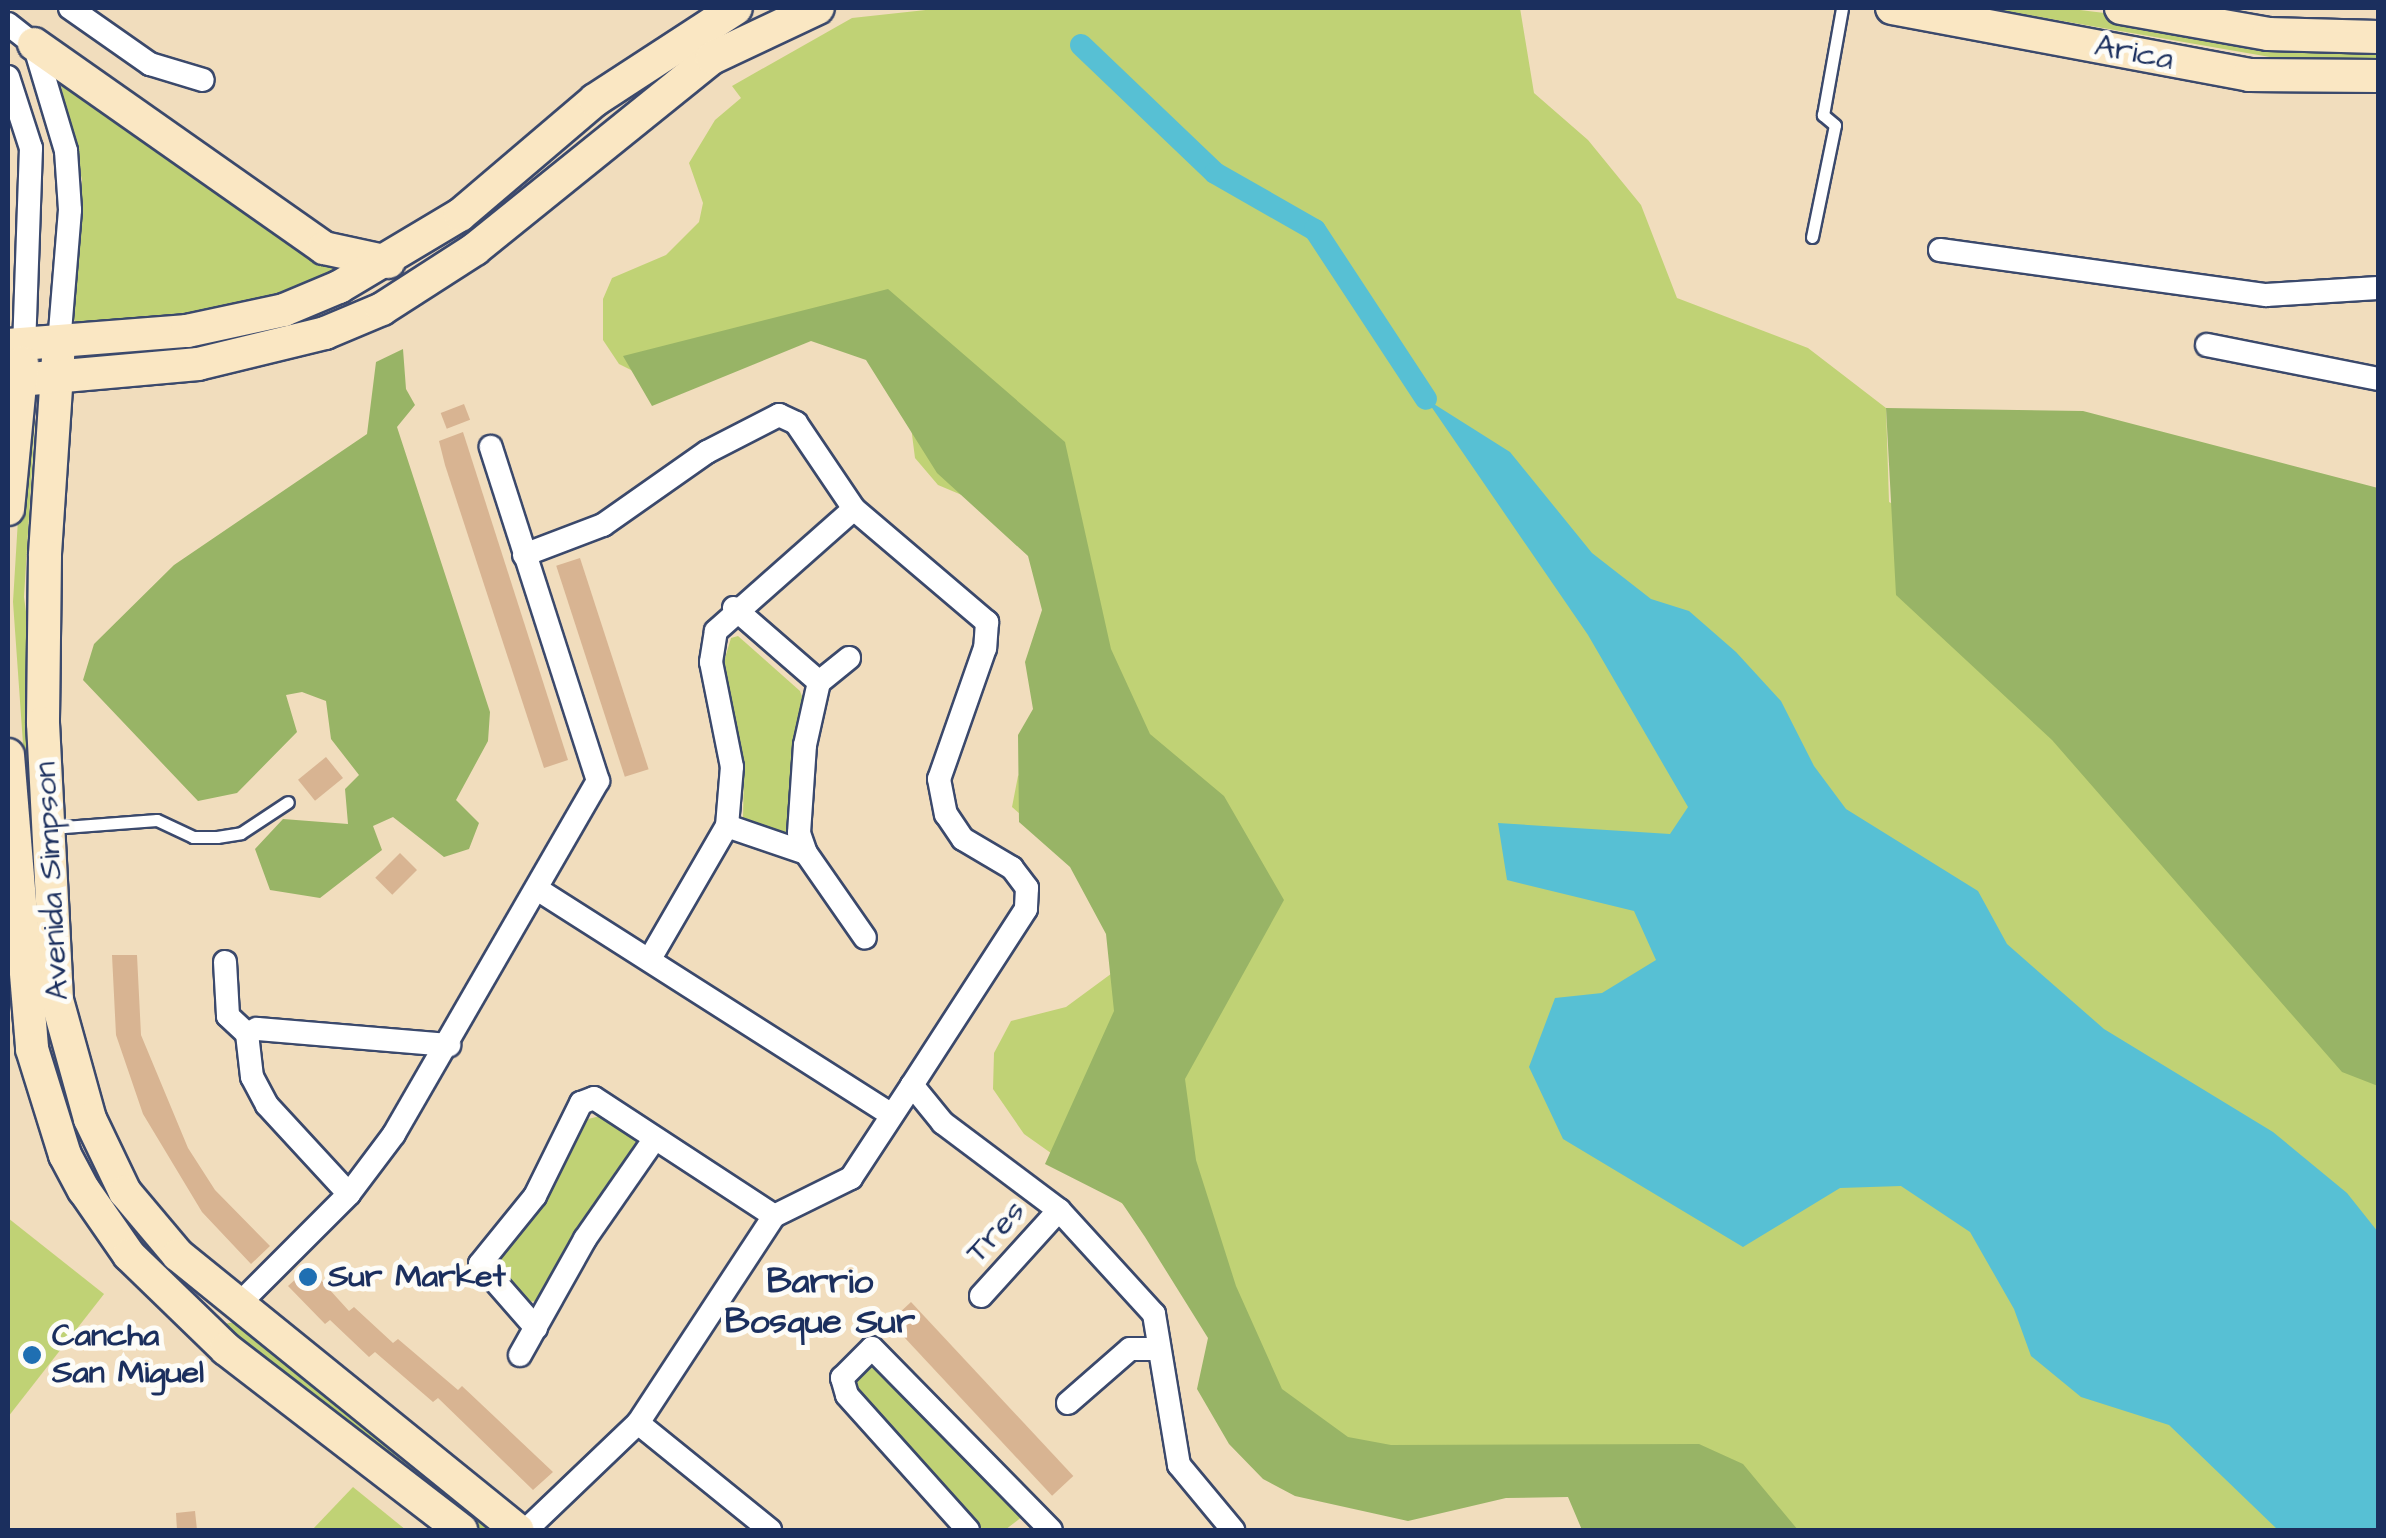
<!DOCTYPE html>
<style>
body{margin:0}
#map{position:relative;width:2386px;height:1538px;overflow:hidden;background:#f1ddbd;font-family:"Architects Daughter",sans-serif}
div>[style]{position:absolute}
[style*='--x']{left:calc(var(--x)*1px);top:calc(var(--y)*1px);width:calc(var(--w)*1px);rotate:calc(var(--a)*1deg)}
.green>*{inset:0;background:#c0d275}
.forest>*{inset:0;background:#98b466}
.water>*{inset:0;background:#57c0d4}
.canal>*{height:22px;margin:-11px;padding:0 11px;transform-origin:11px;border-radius:11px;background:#57c0d4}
.building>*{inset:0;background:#d8b492;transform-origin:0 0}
.roads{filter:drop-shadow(2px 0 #3b496c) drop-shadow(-2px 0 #3b496c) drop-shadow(0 2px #3b496c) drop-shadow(0 -2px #3b496c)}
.lane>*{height:11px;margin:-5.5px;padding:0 5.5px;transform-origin:5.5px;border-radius:5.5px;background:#fff}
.street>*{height:22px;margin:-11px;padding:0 11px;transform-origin:11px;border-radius:11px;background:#fff}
.secondary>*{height:32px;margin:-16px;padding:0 16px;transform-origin:16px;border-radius:16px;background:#fae7c3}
.dots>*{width:28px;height:28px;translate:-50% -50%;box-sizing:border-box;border:5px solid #fdfcf7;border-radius:50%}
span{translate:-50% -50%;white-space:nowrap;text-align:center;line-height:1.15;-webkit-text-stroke:10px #fdfcf7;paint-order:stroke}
.street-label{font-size:32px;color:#1b2f5e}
.poi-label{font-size:32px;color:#1b2f5e;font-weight:700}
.left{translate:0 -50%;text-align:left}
.neighbourhood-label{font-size:35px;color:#1b2f5e;font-weight:700}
.frame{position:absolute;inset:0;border:10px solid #1b2f5e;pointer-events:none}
</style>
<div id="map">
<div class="green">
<div style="clip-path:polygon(944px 8px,1520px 8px,1534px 93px,1588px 140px,1641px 205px,1677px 298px,1808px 348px,1886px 408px,1889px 502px,2378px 749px,2378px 1530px,1734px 1530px,1697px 1502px,1316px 1464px,1181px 1245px,1024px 1134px,993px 1089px,994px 1053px,1011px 1021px,1066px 1007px,1119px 968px,1123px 904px,1012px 807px,1018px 776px,1089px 712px,1014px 517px,938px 485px,915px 458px,909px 411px,843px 330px,635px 372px,619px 364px,603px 340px,603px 299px,612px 278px,666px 255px,699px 222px,703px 203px,689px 163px,715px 120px,741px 98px,732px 86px,852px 18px)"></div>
<div style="clip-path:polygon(1988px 8px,2064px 8px,2378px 47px,2378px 62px,2270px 57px)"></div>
<div style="clip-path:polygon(59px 77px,353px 268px,274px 302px,83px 328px,73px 319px,82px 180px)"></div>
<div style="clip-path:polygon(24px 420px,35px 420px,24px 597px,35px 678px,39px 884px,33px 885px,13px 602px)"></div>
<div style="clip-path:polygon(738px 636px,800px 691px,806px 708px,791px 764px,791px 837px,781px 841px,743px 818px,744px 769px,722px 668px,731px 638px)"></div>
<div style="clip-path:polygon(604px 1115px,640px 1137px,640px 1146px,542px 1301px,523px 1302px,496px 1273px,496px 1262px,556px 1184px,584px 1120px)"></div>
<div style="clip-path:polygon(8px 1218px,104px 1294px,8px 1417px)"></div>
<div style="clip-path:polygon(236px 1322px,501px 1530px,474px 1530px,216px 1325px)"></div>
<div style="clip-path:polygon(871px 1360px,1023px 1516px,1005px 1530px,983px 1530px,855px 1390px,854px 1379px)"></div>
<div style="clip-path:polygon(353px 1487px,406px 1530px,312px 1530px)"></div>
</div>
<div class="forest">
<div style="clip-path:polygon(888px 289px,1065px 442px,1111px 649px,1150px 734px,1224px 796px,1284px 900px,1185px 1079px,1196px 1160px,1236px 1286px,1282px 1389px,1348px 1437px,1391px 1445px,1699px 1444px,1743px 1464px,1798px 1530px,1582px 1530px,1568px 1497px,1506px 1498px,1408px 1521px,1295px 1496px,1263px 1479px,1229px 1444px,1197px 1389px,1208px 1338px,1145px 1237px,1122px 1203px,1045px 1164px,1114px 1011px,1106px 934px,1070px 867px,1019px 822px,1018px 735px,1033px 709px,1025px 662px,1042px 610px,1028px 556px,937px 473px,866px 360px,811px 341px,652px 406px,623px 356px)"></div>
<div style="clip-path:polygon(403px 349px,406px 389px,415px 405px,397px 427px,490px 712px,488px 741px,456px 800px,479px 823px,469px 849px,444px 857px,393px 817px,373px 826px,382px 850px,320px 898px,270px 890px,255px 849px,283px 819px,348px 824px,345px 789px,359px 775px,331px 739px,326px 701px,302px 692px,286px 695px,297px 732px,237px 793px,198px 801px,83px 680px,94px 644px,174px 565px,367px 434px,376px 362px)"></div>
<div style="clip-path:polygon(1886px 408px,2083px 411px,2378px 488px,2378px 1086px,2342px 1072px,2052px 740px,1896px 595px)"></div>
</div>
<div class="water">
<div style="clip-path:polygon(1426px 399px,1510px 452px,1592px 553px,1651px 599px,1689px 611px,1736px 652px,1781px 701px,1814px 766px,1846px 809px,1978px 891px,2007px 944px,2104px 1029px,2273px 1132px,2347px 1193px,2378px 1232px,2378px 1530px,2278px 1530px,2169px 1425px,2081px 1397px,2031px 1356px,2014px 1309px,1970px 1232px,1901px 1186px,1840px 1188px,1743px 1247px,1563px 1139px,1529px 1067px,1555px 998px,1602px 993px,1656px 960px,1634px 911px,1507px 880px,1498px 823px,1670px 834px,1688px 807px,1588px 635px)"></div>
</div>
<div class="canal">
<div style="--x:1081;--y:45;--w:185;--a:43.7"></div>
<div style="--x:1215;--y:173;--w:115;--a:29.7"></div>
<div style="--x:1315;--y:230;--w:202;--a:56.7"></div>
</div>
<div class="building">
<div style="left:464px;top:404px;width:17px;height:25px;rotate:69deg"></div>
<div style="clip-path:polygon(463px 432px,568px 760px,544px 768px,445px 465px,439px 441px)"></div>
<div style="left:580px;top:558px;width:222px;height:25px;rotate:72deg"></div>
<div style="left:326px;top:757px;width:27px;height:36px;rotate:51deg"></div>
<div style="left:400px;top:853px;width:24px;height:35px;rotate:45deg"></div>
<div style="clip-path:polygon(112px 955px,137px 955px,141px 1035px,188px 1148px,215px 1190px,270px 1246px,251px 1264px,202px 1212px,143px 1114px,116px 1035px)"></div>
<div style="clip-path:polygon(309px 1267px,349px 1311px,354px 1307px,393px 1343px,398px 1339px,458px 1390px,462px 1386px,553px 1472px,533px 1490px,438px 1398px,433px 1402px,375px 1352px,369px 1357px,330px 1320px,325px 1324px,288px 1286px)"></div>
<div style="left:911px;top:1302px;width:238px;height:29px;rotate:47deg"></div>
<div style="clip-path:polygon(195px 1511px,197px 1530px,177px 1530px,176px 1513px)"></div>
</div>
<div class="roads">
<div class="lane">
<div style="--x:1812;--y:237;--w:114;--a:-78.4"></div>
<div style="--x:1835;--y:125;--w:16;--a:-140"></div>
<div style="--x:1823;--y:115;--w:109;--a:-79.9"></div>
<div style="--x:51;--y:828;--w:106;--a:-4.3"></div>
<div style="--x:157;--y:820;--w:40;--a:25"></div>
<div style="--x:193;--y:837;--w:24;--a:0"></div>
<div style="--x:217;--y:837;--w:24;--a:-9"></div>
<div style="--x:241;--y:833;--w:56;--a:-33.4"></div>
</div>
<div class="street">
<div style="--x:70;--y:8;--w:98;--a:35"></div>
<div style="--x:150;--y:64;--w:55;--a:16.8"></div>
<div style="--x:8;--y:24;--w:33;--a:38"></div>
<div style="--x:34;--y:44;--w:112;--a:73.3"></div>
<div style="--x:66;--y:151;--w:59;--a:86.1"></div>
<div style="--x:70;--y:210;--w:133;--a:94.7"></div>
<div style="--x:8;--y:77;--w:75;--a:72.1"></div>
<div style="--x:31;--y:148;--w:196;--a:92"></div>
<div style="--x:1940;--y:250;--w:329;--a:7.9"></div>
<div style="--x:2266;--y:295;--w:112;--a:-3.6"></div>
<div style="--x:2207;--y:345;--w:174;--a:11.2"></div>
<div style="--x:524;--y:555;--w:85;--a:-20.8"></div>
<div style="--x:603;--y:525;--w:127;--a:-35.1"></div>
<div style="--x:707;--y:452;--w:81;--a:-27.2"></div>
<div style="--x:779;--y:415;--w:19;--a:25"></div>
<div style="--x:796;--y:423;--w:104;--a:56"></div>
<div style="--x:854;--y:509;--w:175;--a:40.4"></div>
<div style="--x:987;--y:622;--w:26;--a:94"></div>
<div style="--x:985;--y:648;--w:139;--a:109.3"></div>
<div style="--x:939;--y:779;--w:36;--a:79"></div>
<div style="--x:946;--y:814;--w:30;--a:56"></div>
<div style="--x:963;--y:839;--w:57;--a:30.6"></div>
<div style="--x:1012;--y:868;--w:25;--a:53"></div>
<div style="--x:1027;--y:888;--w:21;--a:93"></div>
<div style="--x:1026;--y:909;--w:210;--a:122.9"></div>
<div style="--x:912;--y:1085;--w:49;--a:50.8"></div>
<div style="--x:943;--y:1123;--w:145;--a:36.9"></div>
<div style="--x:1059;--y:1210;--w:141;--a:47.6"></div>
<div style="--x:1154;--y:1314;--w:153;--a:80.6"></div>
<div style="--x:1179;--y:1465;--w:85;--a:50.3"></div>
<div style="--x:734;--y:608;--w:113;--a:41"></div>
<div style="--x:849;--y:658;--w:38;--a:141"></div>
<div style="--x:819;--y:682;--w:65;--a:102.5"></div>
<div style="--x:805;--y:745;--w:88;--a:93.9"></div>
<div style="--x:799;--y:833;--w:21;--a:71"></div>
<div style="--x:806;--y:853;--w:103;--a:55.2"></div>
<div style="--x:727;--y:826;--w:83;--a:18.9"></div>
<div style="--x:537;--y:889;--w:419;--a:32.5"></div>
<div style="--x:651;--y:957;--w:151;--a:-59.9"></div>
<div style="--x:727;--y:826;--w:59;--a:-85.2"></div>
<div style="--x:732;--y:767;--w:107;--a:-101.3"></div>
<div style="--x:711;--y:662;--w:31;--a:-81"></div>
<div style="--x:716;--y:631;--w:184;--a:-41.5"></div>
<div style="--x:225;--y:962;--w:54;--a:86.8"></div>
<div style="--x:228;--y:1016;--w:26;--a:43"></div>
<div style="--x:349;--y:1194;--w:121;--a:-132.7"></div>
<div style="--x:267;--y:1105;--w:32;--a:-118"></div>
<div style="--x:252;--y:1077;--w:43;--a:-96.6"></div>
<div style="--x:247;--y:1034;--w:11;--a:-27"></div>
<div style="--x:257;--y:1029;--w:193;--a:4.8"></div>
<div style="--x:981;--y:1296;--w:116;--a:-47.8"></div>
<div style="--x:236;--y:1307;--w:160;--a:-45"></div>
<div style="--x:349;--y:1194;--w:75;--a:-53.1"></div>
<div style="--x:394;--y:1134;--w:408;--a:-60"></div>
<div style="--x:598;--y:781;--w:351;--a:-107.8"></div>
<div style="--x:536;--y:1328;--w:85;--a:-131.2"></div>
<div style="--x:480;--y:1264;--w:87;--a:-51"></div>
<div style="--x:535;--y:1196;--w:104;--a:-63.7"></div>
<div style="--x:581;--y:1103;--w:14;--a:-21"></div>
<div style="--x:594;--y:1098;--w:215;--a:33.2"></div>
<div style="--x:520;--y:1355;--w:133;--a:-60.7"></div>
<div style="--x:585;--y:1239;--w:119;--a:-55.2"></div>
<div style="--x:1068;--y:1403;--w:82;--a:-41.1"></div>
<div style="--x:1130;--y:1349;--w:27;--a:0"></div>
<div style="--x:638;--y:1423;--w:170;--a:39"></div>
<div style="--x:526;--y:1530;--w:155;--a:-43.7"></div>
<div style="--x:638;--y:1423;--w:248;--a:-56.7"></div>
<div style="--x:774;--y:1216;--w:86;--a:-26.3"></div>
<div style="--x:851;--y:1178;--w:111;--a:-56.7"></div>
<div style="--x:968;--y:1530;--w:181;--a:-131.9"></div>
<div style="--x:847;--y:1395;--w:18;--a:-106"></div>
<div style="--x:842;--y:1378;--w:42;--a:-45"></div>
<div style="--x:872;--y:1348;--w:255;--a:45.5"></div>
</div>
<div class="secondary">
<div style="--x:1892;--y:8;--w:363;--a:10.6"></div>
<div style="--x:2249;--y:75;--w:129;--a:0.4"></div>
<div style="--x:2121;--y:8;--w:149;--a:10"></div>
<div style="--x:2268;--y:34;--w:110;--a:1.6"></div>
<div style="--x:34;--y:44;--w:355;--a:35.1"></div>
<div style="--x:324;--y:248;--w:66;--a:12.2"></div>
<div style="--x:59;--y:343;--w:213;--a:93.8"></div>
<div style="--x:45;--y:556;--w:167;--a:90.7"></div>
<div style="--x:43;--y:723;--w:277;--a:87.1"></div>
<div style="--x:57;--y:1000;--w:123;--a:74.5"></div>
<div style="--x:90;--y:1119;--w:81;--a:64.4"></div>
<div style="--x:125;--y:1192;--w:82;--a:49.9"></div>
<div style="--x:178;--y:1255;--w:437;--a:39"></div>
<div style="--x:8;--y:345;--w:180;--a:-4.5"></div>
<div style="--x:187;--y:331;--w:99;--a:-12.2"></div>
<div style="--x:284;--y:310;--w:60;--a:-22.7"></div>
<div style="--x:339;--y:287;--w:141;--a:-30.8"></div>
<div style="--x:460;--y:215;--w:177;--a:-40.4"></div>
<div style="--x:595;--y:100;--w:168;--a:-33.1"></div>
<div style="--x:8;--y:381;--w:191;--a:-5.1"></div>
<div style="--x:198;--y:364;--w:131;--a:-13.7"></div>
<div style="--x:325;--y:333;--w:62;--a:-22.8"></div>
<div style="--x:382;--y:309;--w:111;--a:-32.8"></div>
<div style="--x:475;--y:249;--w:304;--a:-38.9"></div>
<div style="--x:712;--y:58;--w:117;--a:-25.3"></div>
<div style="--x:8;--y:509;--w:147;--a:-84.5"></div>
<div style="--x:8;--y:755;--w:295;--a:85.3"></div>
<div style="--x:32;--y:1049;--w:111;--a:72.7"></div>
<div style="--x:65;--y:1155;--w:40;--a:62"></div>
<div style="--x:84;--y:1190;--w:79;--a:55.3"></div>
<div style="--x:129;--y:1255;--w:135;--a:44.1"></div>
<div style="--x:226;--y:1349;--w:297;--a:37.6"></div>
</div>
</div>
<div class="dots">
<div style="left:308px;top:1277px;background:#1f6fb2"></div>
<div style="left:32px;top:1355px;background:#1f6fb2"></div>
</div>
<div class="street-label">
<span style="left:2134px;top:53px;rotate:11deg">Arica</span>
<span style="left:52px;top:881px;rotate:-93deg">Avenida Simpson</span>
<span style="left:996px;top:1232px;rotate:-48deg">Tres</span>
</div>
<div class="poi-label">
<span class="left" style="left:328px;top:1277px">Sur Market</span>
<span class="left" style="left:52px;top:1355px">Cancha<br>San Miguel</span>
</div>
<div class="neighbourhood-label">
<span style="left:820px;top:1302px">Barrio<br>Bosque Sur</span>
</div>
<div class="frame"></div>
</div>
